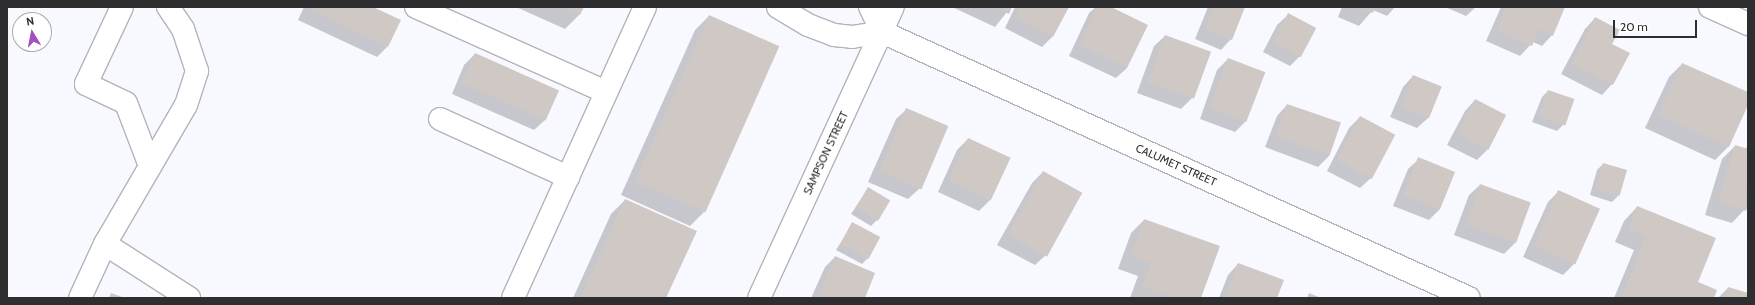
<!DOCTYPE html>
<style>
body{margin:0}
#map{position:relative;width:1755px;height:305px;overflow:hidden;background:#f8f9ff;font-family:Cabin,sans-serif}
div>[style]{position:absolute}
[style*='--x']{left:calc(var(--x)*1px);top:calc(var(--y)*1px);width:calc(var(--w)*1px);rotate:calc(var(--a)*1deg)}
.shadow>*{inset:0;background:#0003}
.building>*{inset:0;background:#cfc8c5;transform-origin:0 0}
.roads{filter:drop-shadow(1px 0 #b3b4ba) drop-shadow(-1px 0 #b3b4ba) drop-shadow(0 1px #b3b4ba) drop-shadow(0 -1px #b3b4ba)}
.minor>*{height:22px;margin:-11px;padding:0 11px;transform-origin:11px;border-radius:11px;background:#fff}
span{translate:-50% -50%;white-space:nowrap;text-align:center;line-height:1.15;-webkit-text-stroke:3.5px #fff;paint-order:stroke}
.street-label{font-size:11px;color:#2e2e31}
.frame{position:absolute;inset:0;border:8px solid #2e2e31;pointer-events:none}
.north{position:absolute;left:12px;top:12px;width:40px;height:40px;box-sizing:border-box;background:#fff;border:1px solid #ababad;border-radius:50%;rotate:350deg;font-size:11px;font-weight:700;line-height:16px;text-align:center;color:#2e2e31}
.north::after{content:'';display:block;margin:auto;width:14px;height:18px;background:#a050c1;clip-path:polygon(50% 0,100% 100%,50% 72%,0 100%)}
.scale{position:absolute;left:1613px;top:20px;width:84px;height:18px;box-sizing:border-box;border:2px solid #2e2e31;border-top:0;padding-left:5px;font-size:12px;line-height:14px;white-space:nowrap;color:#2e2e31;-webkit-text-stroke:3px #fff;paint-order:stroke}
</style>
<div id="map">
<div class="shadow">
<div style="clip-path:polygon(304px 7px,370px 7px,387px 47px,377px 57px,298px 20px)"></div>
<div style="clip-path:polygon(516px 7px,583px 7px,579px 15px,565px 29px)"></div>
<div style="clip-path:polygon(952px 7px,1011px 7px,995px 27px)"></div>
<div style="clip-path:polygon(1015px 7px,1067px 7px,1053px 36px,1042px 47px,1005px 28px)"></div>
<div style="clip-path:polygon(1096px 7px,1109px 7px,1127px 68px,1116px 78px,1069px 56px,1089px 13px)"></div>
<div style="clip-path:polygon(1208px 7px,1244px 7px,1231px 39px,1221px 50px,1195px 39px)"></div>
<div style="clip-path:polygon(1342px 7px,1395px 7px,1387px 16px,1373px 10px,1359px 26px,1338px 17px)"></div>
<div style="clip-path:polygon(1445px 7px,1476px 7px,1466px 16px)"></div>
<div style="clip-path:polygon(1501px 7px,1564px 7px,1552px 35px,1542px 46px,1533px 42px,1520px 56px,1486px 41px)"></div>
<div style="clip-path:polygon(1288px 15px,1301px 55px,1290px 66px,1263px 52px,1277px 25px)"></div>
<div style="clip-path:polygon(709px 16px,705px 211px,690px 226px,621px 195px,695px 30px)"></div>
<div style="clip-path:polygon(1595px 18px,1611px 45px,1612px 84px,1602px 95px,1561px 74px,1585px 29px)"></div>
<div style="clip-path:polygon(1165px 36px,1192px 98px,1181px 109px,1137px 93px,1154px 46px)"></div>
<div style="clip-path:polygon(475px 54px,558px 91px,545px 120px,534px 130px,452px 94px,464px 65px)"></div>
<div style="clip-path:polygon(1228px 59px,1246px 121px,1235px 132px,1200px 119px,1217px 70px)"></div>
<div style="clip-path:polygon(1682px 64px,1748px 94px,1748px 103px,1728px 147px,1715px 160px,1645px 128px,1669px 77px)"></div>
<div style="clip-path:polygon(1413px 76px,1428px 118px,1417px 128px,1390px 117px,1403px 87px)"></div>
<div style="clip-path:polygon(1548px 91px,1563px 125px,1557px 131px,1532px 122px,1542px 97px)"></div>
<div style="clip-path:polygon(1475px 100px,1488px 149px,1477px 160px,1447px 145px,1465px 111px)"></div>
<div style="clip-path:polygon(1287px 105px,1340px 124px,1329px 156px,1318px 167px,1265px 147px,1277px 116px)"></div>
<div style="clip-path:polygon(907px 109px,946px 126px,919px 189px,908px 199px,868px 182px,896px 119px)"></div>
<div style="clip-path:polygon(1360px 117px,1393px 135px,1371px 178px,1360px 188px,1327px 171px,1349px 128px)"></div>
<div style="clip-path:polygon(968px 139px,990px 200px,979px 211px,938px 192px,957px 150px)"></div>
<div style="clip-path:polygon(1748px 142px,1748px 210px,1745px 209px,1732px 223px,1705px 215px,1722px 159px,1735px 146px,1746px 149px)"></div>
<div style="clip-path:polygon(1419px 159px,1439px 210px,1429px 220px,1393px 206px,1408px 169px)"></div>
<div style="clip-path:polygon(1603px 164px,1618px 196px,1612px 202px,1590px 195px,1597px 170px)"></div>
<div style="clip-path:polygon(1043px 172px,1080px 193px,1046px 255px,1035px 265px,997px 245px,1032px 183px)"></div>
<div style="clip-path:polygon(1480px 185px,1515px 243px,1504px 254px,1454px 235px,1469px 195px)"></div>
<div style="clip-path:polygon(868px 189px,877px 220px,871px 226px,851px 214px)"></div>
<div style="clip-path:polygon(1559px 191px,1598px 209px,1573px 265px,1563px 275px,1523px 257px,1548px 202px)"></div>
<div style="clip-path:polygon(625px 200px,665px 298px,573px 298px,611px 214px)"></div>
<div style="clip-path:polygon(1637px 207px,1697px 283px,1713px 298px,1614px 298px,1634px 250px,1615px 242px,1624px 221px)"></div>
<div style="clip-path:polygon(1144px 220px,1200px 298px,1130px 298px,1138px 276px,1118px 269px,1131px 233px)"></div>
<div style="clip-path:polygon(853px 223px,868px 258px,862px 264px,836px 250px)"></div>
<div style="clip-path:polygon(835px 257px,863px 298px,811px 298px,825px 267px)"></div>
<div style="clip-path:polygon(1238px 264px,1276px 298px,1219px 298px,1228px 275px)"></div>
<div style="clip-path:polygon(1728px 288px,1748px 294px,1748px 298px,1718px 298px)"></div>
</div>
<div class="building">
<div style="clip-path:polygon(309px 7px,373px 7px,401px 20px,388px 47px,308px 9px)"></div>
<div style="clip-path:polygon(562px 7px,584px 7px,580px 15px)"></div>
<div style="clip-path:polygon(994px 7px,1012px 7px,1009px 14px)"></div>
<div style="clip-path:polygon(1020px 7px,1069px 7px,1053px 37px,1015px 17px)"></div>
<div style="clip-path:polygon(1097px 7px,1111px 7px,1148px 25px,1127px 68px,1079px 45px)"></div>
<div style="clip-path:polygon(1214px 7px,1245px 7px,1232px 40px,1205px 29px)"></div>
<div style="clip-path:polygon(1358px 7px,1375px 7px,1373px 13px)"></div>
<div style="clip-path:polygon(1506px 7px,1565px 7px,1553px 36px,1539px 29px,1532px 46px,1496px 31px)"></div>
<div style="left:1288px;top:13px;width:32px;height:33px;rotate:28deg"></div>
<div style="left:709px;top:15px;width:77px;height:182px;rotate:24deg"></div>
<div style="clip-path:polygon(1595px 17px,1620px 30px,1612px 44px,1630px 53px,1613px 85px,1571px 64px)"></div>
<div style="left:1165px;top:35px;width:49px;height:50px;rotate:20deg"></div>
<div style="left:475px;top:53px;width:92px;height:33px;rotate:24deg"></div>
<div style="left:1228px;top:58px;width:40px;height:53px;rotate:21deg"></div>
<div style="clip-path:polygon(1682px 63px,1748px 92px,1748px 105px,1729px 147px,1658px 115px)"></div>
<div style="left:1413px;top:75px;width:31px;height:34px;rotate:22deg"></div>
<div style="left:1548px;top:90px;width:28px;height:28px;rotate:19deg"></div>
<div style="left:1475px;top:99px;width:35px;height:39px;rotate:27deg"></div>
<div style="left:1287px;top:104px;width:57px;height:35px;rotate:19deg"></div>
<div style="left:906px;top:108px;width:46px;height:69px;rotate:23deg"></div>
<div style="left:1360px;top:116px;width:40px;height:50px;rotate:28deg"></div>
<div style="left:968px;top:138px;width:47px;height:47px;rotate:25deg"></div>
<div style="clip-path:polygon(1735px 145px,1748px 149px,1746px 211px,1718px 202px)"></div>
<div style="left:1418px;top:157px;width:40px;height:41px;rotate:22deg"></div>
<div style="left:1603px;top:163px;width:25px;height:27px;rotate:16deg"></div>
<div style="left:1043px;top:171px;width:45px;height:73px;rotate:29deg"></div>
<div style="left:1480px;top:184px;width:54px;height:43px;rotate:20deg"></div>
<div style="left:868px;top:187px;width:26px;height:24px;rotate:31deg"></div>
<div style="left:1558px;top:190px;width:46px;height:61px;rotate:24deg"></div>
<div style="clip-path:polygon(625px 199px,697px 231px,666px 298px,580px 298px)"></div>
<div style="clip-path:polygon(1637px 206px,1716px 238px,1698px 282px,1717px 290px,1714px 298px,1621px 298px,1646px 236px,1628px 229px)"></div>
<div style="clip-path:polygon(1144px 219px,1220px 246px,1201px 298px,1174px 298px,1142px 286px,1151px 263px,1130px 256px)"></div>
<div style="left:852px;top:222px;width:32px;height:25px;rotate:28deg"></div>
<div style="clip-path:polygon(835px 256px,875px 273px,865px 298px,817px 298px)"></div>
<div style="clip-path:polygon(1238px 263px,1284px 280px,1277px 298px,1225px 298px)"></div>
<div style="clip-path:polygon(1728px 287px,1748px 293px,1748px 298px,1724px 298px)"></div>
<div style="clip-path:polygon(111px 293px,125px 298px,109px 298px)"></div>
<div style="clip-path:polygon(1309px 293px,1321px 298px,1307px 298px)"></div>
</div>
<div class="roads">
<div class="minor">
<div style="--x:122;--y:7;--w:85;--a:115.1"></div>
<div style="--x:86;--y:84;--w:44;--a:25.4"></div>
<div style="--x:126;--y:103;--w:67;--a:69.1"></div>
<div style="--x:416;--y:7;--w:208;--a:24.1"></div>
<div style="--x:778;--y:7;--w:35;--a:31"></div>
<div style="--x:808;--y:25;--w:28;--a:21"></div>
<div style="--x:834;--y:35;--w:18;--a:6"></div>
<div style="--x:852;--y:37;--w:30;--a:-9"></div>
<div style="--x:882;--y:32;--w:644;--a:24.38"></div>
<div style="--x:870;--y:7;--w:28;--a:64"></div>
<div style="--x:1710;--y:7;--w:42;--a:24.1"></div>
<div style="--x:440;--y:119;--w:141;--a:24.4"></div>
<div style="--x:105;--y:244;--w:100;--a:32.7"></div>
<div style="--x:80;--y:298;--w:60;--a:-65.2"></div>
<div style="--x:105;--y:244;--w:161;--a:-59.8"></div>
<div style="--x:186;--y:105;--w:36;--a:-72"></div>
<div style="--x:197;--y:71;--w:44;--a:-108.4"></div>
<div style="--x:183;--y:29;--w:27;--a:-124"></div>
<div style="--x:513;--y:298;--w:320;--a:-65.6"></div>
<div style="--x:759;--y:298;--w:320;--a:-65.3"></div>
</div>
</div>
<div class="street-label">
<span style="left:826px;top:153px;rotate:-65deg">SAMPSON STREET</span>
<span style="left:1176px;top:165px;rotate:24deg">CALUMET STREET</span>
</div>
<div class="frame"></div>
<div class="north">N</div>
<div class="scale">20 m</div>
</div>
